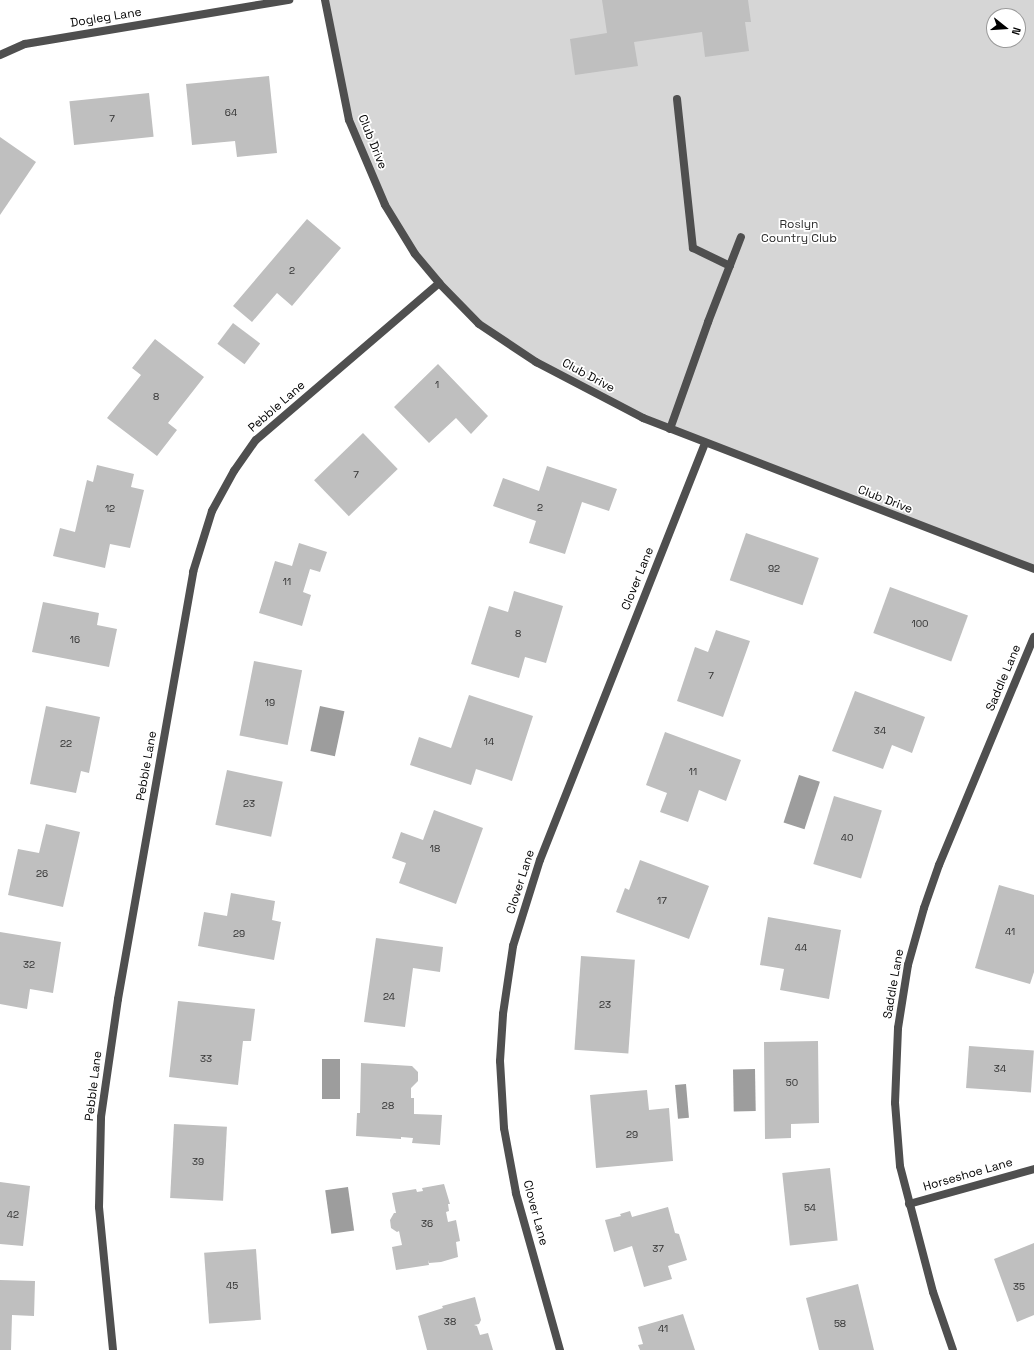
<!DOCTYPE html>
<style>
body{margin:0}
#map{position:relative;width:1034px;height:1350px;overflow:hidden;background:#fff;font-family:"Space Grotesk",sans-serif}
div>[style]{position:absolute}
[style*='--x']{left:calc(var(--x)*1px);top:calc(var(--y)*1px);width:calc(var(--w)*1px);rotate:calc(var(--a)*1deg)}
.green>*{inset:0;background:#d6d6d6}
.water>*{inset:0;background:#9d9d9d;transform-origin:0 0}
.building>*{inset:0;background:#bfbfbf;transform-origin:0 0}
.service>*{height:8px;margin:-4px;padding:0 4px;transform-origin:4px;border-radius:4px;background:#4f4f4f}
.minor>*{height:8px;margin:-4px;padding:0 4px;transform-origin:4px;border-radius:4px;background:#4f4f4f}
span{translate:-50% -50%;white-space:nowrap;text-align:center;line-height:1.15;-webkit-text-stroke:3.5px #fff;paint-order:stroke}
.number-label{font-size:10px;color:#303030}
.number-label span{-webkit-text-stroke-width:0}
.street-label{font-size:12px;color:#000}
.park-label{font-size:12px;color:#2d2d2d}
.north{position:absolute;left:986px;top:8px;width:40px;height:40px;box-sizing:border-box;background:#fff;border:1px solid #999;border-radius:50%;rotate:107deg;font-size:11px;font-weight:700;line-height:16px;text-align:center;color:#000}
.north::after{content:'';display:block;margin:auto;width:14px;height:18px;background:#000;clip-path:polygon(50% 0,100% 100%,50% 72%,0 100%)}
</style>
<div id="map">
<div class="green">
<div style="clip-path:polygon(evenodd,325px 0,1034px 0,1034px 572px,643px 418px,536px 362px,479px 324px,430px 274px,385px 205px,349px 120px,325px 0,994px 16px,1018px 16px,1018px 40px,994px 40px,994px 16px)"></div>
</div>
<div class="water">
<div style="left:320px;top:706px;width:25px;height:46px;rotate:12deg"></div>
<div style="left:799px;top:775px;width:22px;height:50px;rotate:18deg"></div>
<div style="left:322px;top:1059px;width:18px;height:40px"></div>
<div style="left:755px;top:1069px;width:42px;height:22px;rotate:89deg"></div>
<div style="left:686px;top:1084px;width:34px;height:11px;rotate:85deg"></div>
<div style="left:348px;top:1187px;width:44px;height:23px;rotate:82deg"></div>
</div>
<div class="building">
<div style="clip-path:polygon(602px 0,748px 0,751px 22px,745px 22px,749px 51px,705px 57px,702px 32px,634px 42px,638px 66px,575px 75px,570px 39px,607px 33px)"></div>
<div style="clip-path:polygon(269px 76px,277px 153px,237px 157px,235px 141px,192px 145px,186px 84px)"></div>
<div style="left:149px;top:93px;width:44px;height:80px;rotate:84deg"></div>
<div style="clip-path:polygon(0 137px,36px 162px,0 215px)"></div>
<div style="clip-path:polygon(307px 219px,341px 248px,292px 306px,277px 293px,252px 322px,233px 306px)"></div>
<div style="left:233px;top:323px;width:34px;height:26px;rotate:37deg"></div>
<div style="clip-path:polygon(155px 339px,204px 377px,168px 423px,177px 430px,157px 456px,107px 418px,141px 375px,132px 368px)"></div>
<div style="clip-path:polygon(438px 364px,488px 416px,471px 434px,456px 418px,429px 443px,394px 407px)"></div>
<div style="left:363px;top:433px;width:50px;height:68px;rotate:46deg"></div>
<div style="clip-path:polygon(97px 465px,134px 474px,131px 487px,144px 490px,130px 548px,110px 544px,105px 568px,53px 556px,60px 528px,75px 532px,87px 480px,93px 482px)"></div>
<div style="clip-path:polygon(547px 466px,617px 489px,609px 511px,582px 502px,565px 554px,529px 543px,536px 521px,493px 506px,503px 478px,539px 491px)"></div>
<div style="left:746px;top:533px;width:77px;height:50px;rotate:19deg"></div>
<div style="clip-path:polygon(299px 543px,327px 552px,320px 572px,310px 569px,303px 592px,311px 595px,302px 626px,259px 613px,275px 561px,292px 566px)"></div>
<div style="left:890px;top:587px;width:83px;height:49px;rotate:20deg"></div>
<div style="clip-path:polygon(514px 591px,563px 606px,546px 663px,525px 657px,519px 678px,471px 664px,489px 606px,508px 612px)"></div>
<div style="clip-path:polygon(43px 602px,99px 613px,97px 625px,117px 629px,109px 667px,32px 652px)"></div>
<div style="clip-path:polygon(716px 630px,750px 641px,723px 717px,677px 701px,695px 647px,708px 652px)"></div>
<div style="left:254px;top:661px;width:49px;height:76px;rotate:11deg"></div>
<div style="clip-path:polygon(855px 691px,925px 717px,912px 753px,892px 745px,883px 769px,832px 751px)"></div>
<div style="clip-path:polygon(469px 695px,533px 716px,512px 781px,476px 769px,471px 785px,410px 765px,419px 737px,451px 748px)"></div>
<div style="clip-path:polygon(46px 706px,100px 717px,89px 773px,81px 771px,76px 793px,30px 784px)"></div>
<div style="clip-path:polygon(665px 732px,741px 760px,726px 801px,699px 790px,688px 822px,660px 812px,667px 793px,646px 785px)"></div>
<div style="left:227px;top:770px;width:57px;height:56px;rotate:12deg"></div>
<div style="left:834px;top:796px;width:50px;height:71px;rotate:17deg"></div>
<div style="clip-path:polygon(434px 810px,483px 828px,456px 904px,399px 883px,406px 863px,392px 858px,401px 832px,423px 840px)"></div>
<div style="clip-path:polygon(46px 824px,80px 832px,63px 907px,8px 895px,18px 849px,39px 853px)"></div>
<div style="clip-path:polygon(640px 860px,709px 886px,689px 939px,616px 912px,625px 888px,629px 890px)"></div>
<div style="clip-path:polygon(999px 885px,1034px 895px,1034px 972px,1030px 984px,975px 968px)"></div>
<div style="clip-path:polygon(231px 893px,275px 901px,272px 920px,281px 922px,274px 960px,198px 946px,204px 912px,227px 916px)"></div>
<div style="clip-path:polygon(768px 917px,841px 930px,829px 999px,780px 990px,784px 969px,760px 965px)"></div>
<div style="clip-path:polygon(0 932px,61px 942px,53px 993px,30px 989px,27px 1009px,0 1004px)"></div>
<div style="clip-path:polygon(376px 938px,443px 947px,440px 972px,413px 968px,405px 1027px,364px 1022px)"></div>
<div style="left:581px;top:956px;width:54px;height:94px;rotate:4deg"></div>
<div style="clip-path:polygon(178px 1001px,255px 1009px,251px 1041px,243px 1041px,238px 1085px,169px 1077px)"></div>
<div style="clip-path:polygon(818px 1041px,819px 1123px,791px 1124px,791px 1138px,765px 1139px,764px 1042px)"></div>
<div style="left:969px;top:1046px;width:65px;height:42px;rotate:4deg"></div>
<div style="clip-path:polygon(361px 1063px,412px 1066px,418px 1072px,418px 1081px,411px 1088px,411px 1098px,414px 1098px,414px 1114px,442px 1115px,440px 1145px,412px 1143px,413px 1138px,401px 1137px,401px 1139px,356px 1136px,357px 1113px,360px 1113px)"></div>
<div style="clip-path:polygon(647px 1090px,649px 1110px,669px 1108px,673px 1161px,596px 1168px,590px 1095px)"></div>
<div style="left:174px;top:1124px;width:53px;height:74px;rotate:3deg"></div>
<div style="left:830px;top:1168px;width:73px;height:48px;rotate:84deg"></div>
<div style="clip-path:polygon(0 1182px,30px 1186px,23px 1246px,0 1244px)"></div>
<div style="clip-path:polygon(444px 1184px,450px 1204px,448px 1204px,449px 1211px,446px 1212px,448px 1222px,456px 1220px,460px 1241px,456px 1242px,458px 1257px,441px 1262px,429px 1263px,428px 1260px,429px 1265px,396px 1270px,392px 1247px,402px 1245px,399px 1231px,397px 1232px,391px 1228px,390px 1220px,394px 1213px,396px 1213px,392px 1193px,416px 1189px,417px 1192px,423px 1191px,422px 1188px)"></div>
<div style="clip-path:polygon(668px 1207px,675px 1233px,679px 1234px,687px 1260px,668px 1266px,672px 1279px,644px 1287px,632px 1246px,614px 1252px,605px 1220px,621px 1216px,620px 1214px,630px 1211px,632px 1217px)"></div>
<div style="clip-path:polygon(1034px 1243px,1034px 1315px,1017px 1322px,994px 1259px)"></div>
<div style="left:256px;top:1249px;width:71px;height:52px;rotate:86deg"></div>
<div style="clip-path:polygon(0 1280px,35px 1281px,34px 1316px,12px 1315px,11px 1350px,0 1350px)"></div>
<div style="clip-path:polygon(858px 1284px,874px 1350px,819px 1350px,806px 1298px)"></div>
<div style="clip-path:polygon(475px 1297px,481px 1320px,479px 1324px,474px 1325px,477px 1326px,480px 1335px,488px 1333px,493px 1350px,427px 1350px,418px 1316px,443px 1308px,442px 1306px)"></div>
<div style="clip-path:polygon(683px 1314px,695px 1350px,640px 1350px,638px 1345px,643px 1344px,638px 1327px)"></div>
</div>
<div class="service">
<div style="--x:677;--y:99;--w:150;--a:83.9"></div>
<div style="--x:693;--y:248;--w:41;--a:25.9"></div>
<div style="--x:670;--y:429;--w:114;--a:-70.4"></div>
<div style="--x:708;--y:322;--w:91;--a:-68.8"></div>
</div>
<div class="minor">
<div style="--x:325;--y:0;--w:122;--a:78.7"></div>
<div style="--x:349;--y:120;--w:92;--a:67"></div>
<div style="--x:385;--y:205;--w:57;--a:58.5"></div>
<div style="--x:415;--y:254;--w:38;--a:50"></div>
<div style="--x:439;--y:283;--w:57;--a:45.7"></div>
<div style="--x:479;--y:324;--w:69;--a:33.7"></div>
<div style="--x:536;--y:362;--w:121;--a:27.6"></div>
<div style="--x:643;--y:418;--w:419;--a:21.1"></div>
<div style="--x:0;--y:55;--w:27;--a:-24"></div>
<div style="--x:25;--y:44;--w:268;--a:-9.5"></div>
<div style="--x:909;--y:1204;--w:130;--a:-15.6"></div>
<div style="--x:113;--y:1350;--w:144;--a:-95.6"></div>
<div style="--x:99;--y:1207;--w:90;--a:-88.7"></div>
<div style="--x:101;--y:1117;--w:119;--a:-81.8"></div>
<div style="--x:118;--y:999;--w:434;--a:-80"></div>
<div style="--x:193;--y:572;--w:64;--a:-72.7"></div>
<div style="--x:212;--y:511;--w:46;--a:-61.2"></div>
<div style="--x:234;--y:471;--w:38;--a:-55"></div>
<div style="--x:256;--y:440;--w:241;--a:-40.6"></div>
<div style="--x:560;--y:1350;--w:163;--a:-105.7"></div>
<div style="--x:516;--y:1193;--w:66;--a:-100.5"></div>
<div style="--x:504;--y:1128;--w:67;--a:-93.4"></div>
<div style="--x:500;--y:1061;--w:47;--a:-86.3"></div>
<div style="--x:503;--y:1014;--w:69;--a:-81.6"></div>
<div style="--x:513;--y:946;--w:90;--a:-72.6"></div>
<div style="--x:540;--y:860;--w:448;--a:-68.4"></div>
<div style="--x:953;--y:1350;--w:61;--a:-109"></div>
<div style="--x:933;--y:1292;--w:130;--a:-104.7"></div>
<div style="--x:900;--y:1166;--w:63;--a:-94.5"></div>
<div style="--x:895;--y:1103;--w:75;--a:-87.7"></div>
<div style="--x:898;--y:1028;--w:64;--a:-81"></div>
<div style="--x:908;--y:965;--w:59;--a:-74.3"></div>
<div style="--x:924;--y:908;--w:46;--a:-70.8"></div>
<div style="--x:939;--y:865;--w:247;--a:-67.4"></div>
</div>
<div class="number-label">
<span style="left:231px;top:113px">64</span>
<span style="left:112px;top:119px">7</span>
<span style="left:292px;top:271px">2</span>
<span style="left:437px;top:385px">1</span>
<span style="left:156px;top:397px">8</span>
<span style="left:356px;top:475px">7</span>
<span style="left:540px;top:508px">2</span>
<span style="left:110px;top:509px">12</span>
<span style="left:774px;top:569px">92</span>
<span style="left:287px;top:582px">11</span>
<span style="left:920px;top:624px">100</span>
<span style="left:518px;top:634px">8</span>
<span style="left:75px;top:640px">16</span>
<span style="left:711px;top:676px">7</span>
<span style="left:270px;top:703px">19</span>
<span style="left:880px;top:731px">34</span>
<span style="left:489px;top:742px">14</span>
<span style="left:66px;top:744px">22</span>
<span style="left:693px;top:772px">11</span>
<span style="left:249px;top:804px">23</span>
<span style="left:847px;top:838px">40</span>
<span style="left:435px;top:849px">18</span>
<span style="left:42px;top:874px">26</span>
<span style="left:662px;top:901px">17</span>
<span style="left:1010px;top:932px">41</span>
<span style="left:239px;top:934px">29</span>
<span style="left:801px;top:948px">44</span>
<span style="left:29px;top:965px">32</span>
<span style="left:389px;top:997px">24</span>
<span style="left:605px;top:1005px">23</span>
<span style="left:206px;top:1059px">33</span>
<span style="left:1000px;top:1069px">34</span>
<span style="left:792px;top:1083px">50</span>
<span style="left:388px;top:1106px">28</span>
<span style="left:632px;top:1135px">29</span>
<span style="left:198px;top:1162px">39</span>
<span style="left:810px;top:1208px">54</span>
<span style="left:13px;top:1215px">42</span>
<span style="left:427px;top:1224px">36</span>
<span style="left:658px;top:1249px">37</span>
<span style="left:232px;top:1286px">45</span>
<span style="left:1019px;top:1287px">35</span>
<span style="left:450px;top:1322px">38</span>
<span style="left:840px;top:1324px">58</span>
<span style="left:663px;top:1329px">41</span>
</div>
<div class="street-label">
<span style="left:106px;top:18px;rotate:-9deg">Dogleg Lane</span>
<span style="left:372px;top:142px;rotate:68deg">Club Drive</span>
<span style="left:588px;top:376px;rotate:28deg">Club Drive</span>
<span style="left:277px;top:407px;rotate:-41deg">Pebble Lane</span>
<span style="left:885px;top:500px;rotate:21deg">Club Drive</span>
<span style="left:638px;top:579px;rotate:-68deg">Clover Lane</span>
<span style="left:1004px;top:678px;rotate:-67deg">Saddle Lane</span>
<span style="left:147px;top:766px;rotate:-80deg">Pebble Lane</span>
<span style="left:521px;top:882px;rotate:-72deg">Clover Lane</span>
<span style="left:894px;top:984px;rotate:-80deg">Saddle Lane</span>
<span style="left:94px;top:1086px;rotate:-83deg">Pebble Lane</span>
<span style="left:968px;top:1175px;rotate:-16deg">Horseshoe Lane</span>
<span style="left:535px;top:1213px;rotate:75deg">Clover Lane</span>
</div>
<div class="park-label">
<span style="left:799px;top:232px">Roslyn<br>Country Club</span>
</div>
<div class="north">N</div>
</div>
